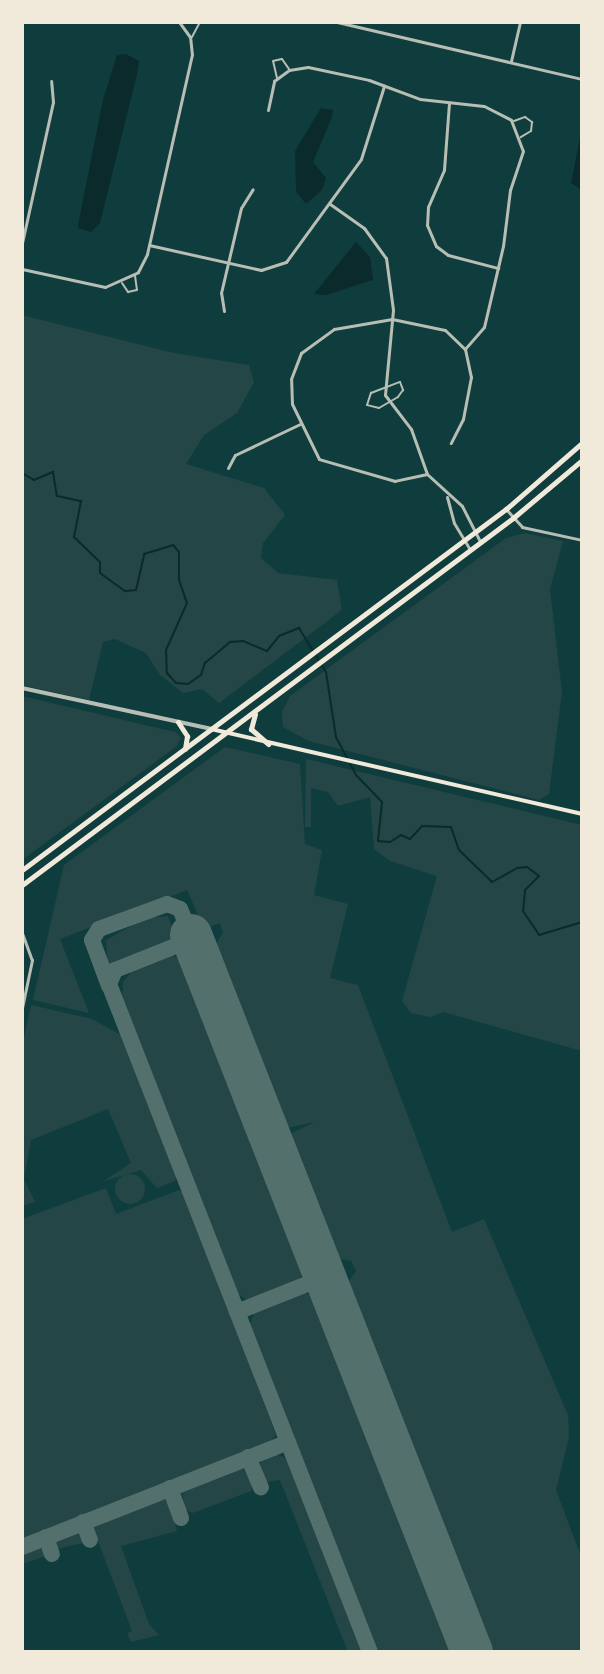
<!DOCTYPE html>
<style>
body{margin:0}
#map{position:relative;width:604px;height:1674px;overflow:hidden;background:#0f3d3e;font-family:Commissioner,sans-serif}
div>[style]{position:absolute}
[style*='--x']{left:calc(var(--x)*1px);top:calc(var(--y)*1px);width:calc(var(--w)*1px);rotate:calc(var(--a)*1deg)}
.green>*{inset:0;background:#244646}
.round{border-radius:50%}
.water>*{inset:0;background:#0a2a2b}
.stream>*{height:2px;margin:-1px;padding:0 1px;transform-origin:1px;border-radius:1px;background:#0a2a2b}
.taxiway>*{height:16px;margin:-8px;padding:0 8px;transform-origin:8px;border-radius:8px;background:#53706d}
.runway>*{height:42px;margin:-21px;padding:0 21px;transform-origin:21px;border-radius:21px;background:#53706d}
.service>*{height:2px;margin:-1px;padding:0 1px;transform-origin:1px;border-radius:1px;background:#b8beb3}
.minor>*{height:3px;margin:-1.5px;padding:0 1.5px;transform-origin:1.5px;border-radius:1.5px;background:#b8beb3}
.tertiary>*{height:4px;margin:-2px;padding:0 2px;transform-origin:2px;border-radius:2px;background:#b8beb3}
.secondary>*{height:4px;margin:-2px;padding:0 2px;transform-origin:2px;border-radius:2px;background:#f1e9da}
.primary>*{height:5px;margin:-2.5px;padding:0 2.5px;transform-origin:2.5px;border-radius:2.5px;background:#f1e9da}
span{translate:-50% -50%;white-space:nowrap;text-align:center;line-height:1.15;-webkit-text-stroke:8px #f1e9da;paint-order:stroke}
.frame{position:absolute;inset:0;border:24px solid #f1e9da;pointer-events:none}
</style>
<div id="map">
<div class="green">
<div style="clip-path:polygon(22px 315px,174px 353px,249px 365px,254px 382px,237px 413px,204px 435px,186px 464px,264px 488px,285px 515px,263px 543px,261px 558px,278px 573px,337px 580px,342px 610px,219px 703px,202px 689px,183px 693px,160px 675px,146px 653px,115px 639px,103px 642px,89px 700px,22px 685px)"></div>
<div style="clip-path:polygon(525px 533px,563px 541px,550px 589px,562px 692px,549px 794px,539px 800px,309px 741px,283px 727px,282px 712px,290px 696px,506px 538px)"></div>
<div style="clip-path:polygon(22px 696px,175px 732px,181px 737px,177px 746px,22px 860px)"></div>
<div style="clip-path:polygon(225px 747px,300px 764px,305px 844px,322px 850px,314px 895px,348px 904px,330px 978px,358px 985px,452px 1232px,484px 1219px,568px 1415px,569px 1437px,556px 1490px,582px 1559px,582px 1652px,491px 1652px,485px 1648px,344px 1288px,356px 1271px,351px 1261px,332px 1257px,285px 1136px,315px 1122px,282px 1129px,211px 950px,223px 933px,220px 923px,204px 929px,187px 890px,60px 939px,89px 1013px,33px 1000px,64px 865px)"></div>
<div style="clip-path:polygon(306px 759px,582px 825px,582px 1051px,443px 1012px,430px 1017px,411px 1013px,402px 1001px,437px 876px,390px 861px,374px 849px,370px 797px,338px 806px,328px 792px,311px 788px,311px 827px,305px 827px)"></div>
<div style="clip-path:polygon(168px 916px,177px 939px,108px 966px,106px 940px,146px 918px)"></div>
<div style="clip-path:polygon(170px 954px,186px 961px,306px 1266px,299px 1282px,249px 1301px,235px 1292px,122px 1004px,123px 982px,132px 971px)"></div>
<div style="clip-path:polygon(31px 1005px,92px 1019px,123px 1036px,177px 1174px,175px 1181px,157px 1188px,141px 1170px,104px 1181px,131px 1163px,108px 1109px,31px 1140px,24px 1179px,35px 1202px,22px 1206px,22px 1047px)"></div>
<div class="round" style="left:115px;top:1174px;width:30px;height:30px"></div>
<div style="clip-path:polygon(106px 1188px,116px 1214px,179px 1190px,185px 1194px,276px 1435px,270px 1442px,22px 1541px,22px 1219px)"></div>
<div style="clip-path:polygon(304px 1292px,318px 1299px,456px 1652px,376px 1652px,249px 1327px,255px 1311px)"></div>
<div style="clip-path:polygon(275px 1453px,289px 1460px,364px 1652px,348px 1652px,280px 1480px,266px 1482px,259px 1467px,262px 1459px)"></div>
<div style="clip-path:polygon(241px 1467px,254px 1483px,251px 1491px,193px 1513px,185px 1510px,182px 1490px)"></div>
<div style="clip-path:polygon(162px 1498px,170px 1503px,177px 1531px,121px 1546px,149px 1624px,159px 1635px,131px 1642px,127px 1633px,132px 1631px,93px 1528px)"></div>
<div style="clip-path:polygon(78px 1531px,83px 1543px,57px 1549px,56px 1540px)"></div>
<div style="clip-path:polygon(39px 1546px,46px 1556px,22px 1564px,22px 1553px)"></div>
</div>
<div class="water">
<div style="clip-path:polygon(126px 54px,139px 61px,137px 74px,100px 223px,91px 232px,84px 230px,78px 228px,79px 220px,103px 100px,117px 55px)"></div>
<div style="clip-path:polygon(321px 108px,333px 110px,332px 117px,313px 162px,326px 178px,322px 190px,306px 204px,296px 192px,295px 151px)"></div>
<div style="clip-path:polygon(582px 127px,582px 190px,571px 183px)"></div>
<div style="clip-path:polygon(356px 242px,370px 257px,373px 280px,326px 295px,314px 294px)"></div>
</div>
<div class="stream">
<div style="--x:22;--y:473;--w:14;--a:30"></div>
<div style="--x:34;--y:480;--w:21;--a:-23"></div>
<div style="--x:53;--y:472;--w:24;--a:81"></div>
<div style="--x:57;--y:496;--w:25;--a:12"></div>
<div style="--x:81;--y:501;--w:37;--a:101"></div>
<div style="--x:74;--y:537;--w:36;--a:44"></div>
<div style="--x:100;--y:562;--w:11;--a:90"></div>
<div style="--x:100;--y:573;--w:31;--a:36"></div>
<div style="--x:125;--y:591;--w:11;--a:-5"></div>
<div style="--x:136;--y:590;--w:37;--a:-77"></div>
<div style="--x:144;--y:554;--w:30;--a:-17"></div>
<div style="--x:173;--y:545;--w:9;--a:49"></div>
<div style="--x:179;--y:552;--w:28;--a:90"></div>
<div style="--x:179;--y:580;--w:24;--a:71"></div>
<div style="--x:187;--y:603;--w:51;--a:114.1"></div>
<div style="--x:166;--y:650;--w:23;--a:88"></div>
<div style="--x:167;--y:673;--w:13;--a:48"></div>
<div style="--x:176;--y:683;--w:12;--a:5"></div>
<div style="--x:188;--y:684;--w:16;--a:-35"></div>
<div style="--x:201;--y:675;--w:13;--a:-72"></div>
<div style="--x:205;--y:663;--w:33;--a:-40"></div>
<div style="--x:230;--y:642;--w:13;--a:-4"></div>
<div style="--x:243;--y:641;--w:26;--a:23"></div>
<div style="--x:267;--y:651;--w:19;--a:-51"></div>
<div style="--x:279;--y:636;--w:22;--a:-22"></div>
<div style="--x:299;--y:628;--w:52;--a:58.5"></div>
<div style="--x:326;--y:672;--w:66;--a:81.3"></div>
<div style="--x:336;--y:737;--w:43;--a:62.2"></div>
<div style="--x:356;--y:775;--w:37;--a:46"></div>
<div style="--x:382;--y:802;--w:39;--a:96"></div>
<div style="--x:378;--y:841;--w:12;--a:5"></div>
<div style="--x:390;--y:842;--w:13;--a:-32"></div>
<div style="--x:401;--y:835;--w:10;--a:24"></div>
<div style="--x:410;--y:839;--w:18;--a:-47"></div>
<div style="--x:422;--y:826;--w:29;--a:2"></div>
<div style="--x:451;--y:827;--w:24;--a:71"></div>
<div style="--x:459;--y:850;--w:46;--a:44.1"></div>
<div style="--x:492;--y:882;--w:29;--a:-29"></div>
<div style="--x:517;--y:868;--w:10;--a:-6"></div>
<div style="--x:527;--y:867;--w:15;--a:37"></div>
<div style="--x:539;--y:876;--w:20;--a:135"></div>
<div style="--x:525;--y:890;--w:21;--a:95"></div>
<div style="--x:523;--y:911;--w:29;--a:56"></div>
<div style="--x:539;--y:935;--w:45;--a:-16.8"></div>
<div style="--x:582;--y:964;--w:20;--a:90"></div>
</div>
<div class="taxiway">
<div style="--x:193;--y:939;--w:84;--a:158.3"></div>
<div style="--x:115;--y:970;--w:15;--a:113"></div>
<div style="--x:109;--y:984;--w:717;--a:68.66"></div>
<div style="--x:109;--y:986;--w:49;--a:-110.3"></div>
<div style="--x:92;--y:940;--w:13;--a:-58"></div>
<div style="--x:99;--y:929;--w:72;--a:-20.2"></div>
<div style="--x:167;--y:904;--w:14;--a:21"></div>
<div style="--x:180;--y:909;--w:28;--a:67"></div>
<div style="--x:237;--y:1312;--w:95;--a:-21.7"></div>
<div style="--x:248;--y:1457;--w:33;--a:67"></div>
<div style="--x:170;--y:1488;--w:32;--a:70"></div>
<div style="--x:83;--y:1522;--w:19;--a:69"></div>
<div style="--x:46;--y:1537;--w:18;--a:71"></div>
<div style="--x:22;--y:1547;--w:286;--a:-21.5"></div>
</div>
<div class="runway">
<div style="--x:191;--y:935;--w:770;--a:68.6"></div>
</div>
<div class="service">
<div style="--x:192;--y:37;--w:17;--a:-62"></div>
<div style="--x:277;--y:78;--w:17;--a:-103"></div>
<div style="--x:273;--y:61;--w:9;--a:-13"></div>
<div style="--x:282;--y:59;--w:12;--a:55"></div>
<div style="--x:514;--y:121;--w:12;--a:-20"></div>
<div style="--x:525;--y:117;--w:9;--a:36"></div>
<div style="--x:532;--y:122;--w:9;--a:96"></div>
<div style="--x:531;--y:131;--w:12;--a:149"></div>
<div style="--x:122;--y:283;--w:11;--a:56"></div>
<div style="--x:128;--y:292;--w:9;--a:-13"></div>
<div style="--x:137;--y:290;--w:15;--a:-98"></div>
<div style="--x:400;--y:382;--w:9;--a:69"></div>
<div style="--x:403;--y:390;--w:9;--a:126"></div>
<div style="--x:398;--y:397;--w:22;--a:150"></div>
<div style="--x:379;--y:408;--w:12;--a:-166"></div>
<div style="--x:367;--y:405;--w:13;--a:-72"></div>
<div style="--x:371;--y:393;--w:31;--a:-21"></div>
</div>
<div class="minor">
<div style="--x:337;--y:22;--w:252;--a:13.1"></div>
<div style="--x:511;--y:61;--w:40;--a:-77"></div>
<div style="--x:449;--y:103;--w:67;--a:94.3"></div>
<div style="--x:444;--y:170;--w:40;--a:113.4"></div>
<div style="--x:428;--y:207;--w:18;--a:93"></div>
<div style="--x:427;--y:225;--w:23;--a:67"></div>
<div style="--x:436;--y:246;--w:15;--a:37"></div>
<div style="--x:448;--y:255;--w:52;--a:14.6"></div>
<div style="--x:268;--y:110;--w:30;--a:-78"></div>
<div style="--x:274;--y:81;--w:19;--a:-36"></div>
<div style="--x:289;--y:70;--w:19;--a:-9"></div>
<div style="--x:308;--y:67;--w:62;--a:12"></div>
<div style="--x:369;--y:80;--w:54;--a:20.4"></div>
<div style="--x:420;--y:99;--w:64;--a:6.2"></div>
<div style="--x:484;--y:106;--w:30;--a:27"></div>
<div style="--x:511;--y:120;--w:33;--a:69"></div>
<div style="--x:523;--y:151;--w:41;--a:108.4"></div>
<div style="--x:510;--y:190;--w:56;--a:97.1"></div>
<div style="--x:503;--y:246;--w:83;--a:103.2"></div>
<div style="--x:484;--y:327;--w:29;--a:131"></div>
<div style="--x:330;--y:204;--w:42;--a:35.2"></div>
<div style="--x:364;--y:228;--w:37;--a:54"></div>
<div style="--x:386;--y:258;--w:52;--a:82.3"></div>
<div style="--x:393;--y:310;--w:85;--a:95.4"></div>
<div style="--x:385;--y:395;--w:43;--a:52.6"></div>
<div style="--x:411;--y:429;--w:48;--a:70.4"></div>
<div style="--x:427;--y:474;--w:47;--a:42.4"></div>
<div style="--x:462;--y:506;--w:39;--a:63"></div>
<div style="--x:22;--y:243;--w:144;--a:-77.6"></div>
<div style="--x:53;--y:102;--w:21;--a:-95"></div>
<div style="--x:149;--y:245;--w:115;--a:12.6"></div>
<div style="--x:261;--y:270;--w:26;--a:-18"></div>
<div style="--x:286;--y:262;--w:127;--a:-53.9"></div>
<div style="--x:361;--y:159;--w:77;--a:-72.5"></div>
<div style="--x:22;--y:269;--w:85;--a:12.2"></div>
<div style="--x:105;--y:287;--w:36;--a:-24"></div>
<div style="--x:138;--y:272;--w:20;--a:-63"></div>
<div style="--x:147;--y:254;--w:204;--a:-77.3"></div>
<div style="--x:192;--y:55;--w:18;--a:-96"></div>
<div style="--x:190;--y:37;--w:19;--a:-126"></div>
<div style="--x:224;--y:311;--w:18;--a:-99"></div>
<div style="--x:221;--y:293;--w:87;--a:-76.8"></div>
<div style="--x:241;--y:208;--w:22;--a:-58"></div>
<div style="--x:228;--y:468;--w:15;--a:-62"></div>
<div style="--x:235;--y:455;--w:72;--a:-25.5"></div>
<div style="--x:427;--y:474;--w:33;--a:168"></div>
<div style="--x:395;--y:481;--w:79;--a:-163.9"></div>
<div style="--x:319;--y:459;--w:61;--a:-116.1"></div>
<div style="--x:292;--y:404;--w:25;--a:-92"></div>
<div style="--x:291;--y:379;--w:28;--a:-69"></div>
<div style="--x:301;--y:353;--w:41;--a:-36"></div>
<div style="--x:334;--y:329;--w:59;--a:-9.8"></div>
<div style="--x:392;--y:319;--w:54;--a:11.7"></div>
<div style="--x:445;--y:330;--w:28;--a:44"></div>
<div style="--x:465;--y:349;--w:29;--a:78"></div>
<div style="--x:471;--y:377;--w:43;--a:100.8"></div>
<div style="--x:463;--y:419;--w:27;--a:117"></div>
<div style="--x:447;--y:497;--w:27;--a:75"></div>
<div style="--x:454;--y:523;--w:31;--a:59"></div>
<div style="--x:506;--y:509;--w:24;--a:48"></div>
<div style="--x:522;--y:527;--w:61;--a:12.2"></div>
<div style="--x:22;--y:933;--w:29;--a:70"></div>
<div style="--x:32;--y:960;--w:49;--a:101.8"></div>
</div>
<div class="tertiary">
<div style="--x:22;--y:688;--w:193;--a:12.2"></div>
</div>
<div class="secondary">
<div style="--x:211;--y:729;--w:381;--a:12.9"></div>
</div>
<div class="primary">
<div style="--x:255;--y:714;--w:16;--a:105"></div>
<div style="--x:251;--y:729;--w:23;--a:41"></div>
<div style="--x:178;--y:722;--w:17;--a:57"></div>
<div style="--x:187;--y:736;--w:13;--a:99"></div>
<div style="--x:22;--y:870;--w:604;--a:-36.72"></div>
<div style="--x:506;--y:509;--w:101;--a:-41"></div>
<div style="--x:22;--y:885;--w:613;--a:-36.78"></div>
<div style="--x:513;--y:518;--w:90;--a:-40"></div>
</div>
<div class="frame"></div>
</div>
